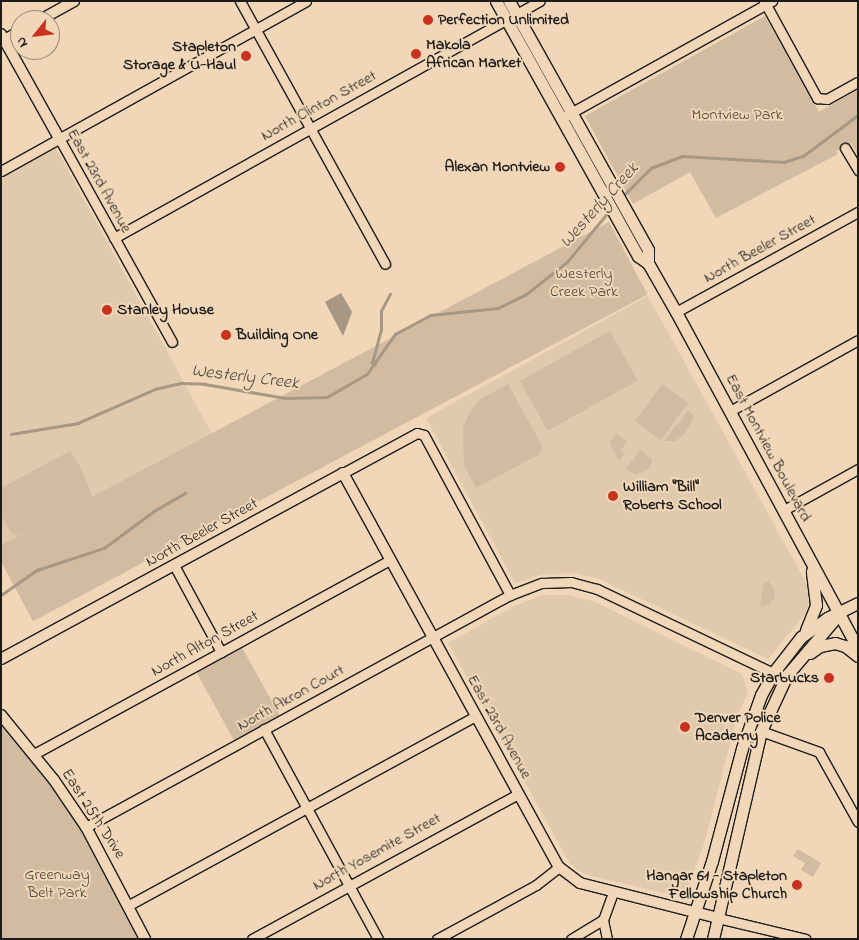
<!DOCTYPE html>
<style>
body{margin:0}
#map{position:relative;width:859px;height:940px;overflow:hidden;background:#f1d7b8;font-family:"Indie Flower",sans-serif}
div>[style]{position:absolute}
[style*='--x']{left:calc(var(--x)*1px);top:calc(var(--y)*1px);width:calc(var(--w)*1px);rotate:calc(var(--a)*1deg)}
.built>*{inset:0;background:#e1c9ad}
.green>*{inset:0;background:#d2bba1;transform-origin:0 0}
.water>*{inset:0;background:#a89783}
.stream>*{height:2.5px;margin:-1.25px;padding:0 1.25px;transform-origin:1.25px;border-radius:1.25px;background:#a89783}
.roads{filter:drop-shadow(1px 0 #1c1c1c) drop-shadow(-1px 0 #1c1c1c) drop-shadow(0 1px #1c1c1c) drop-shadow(0 -1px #1c1c1c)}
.minor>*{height:9px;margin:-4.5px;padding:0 4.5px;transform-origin:4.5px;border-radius:4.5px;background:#f1d7b8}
.tertiary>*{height:10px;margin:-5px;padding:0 5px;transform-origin:5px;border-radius:5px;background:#f1d7b8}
.secondary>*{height:11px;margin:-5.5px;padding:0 5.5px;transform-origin:5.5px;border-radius:5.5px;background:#f1d7b8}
.dots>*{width:14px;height:14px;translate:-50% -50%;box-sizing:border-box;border:2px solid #f1d7b8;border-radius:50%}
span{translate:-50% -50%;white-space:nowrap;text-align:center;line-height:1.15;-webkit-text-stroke:4px #f1d7b8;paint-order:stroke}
.poi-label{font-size:16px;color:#1c1c1c;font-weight:700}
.left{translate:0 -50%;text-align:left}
.right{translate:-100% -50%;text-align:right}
.street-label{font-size:16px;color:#1c1c1c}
.park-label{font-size:16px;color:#4a443d}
.water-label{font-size:18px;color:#4d4740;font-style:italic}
.frame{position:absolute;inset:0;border:2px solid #1c1c1c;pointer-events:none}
.north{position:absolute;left:10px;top:10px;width:50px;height:50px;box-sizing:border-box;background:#f1d7b8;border:1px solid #9c8c7a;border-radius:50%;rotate:241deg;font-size:14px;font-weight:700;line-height:20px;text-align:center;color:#1c1c1c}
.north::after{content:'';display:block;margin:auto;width:18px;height:22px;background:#c8321e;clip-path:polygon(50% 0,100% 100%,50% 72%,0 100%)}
</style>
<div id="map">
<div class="built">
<div style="clip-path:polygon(56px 148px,216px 441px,1px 560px,1px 178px)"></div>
<div style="clip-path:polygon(648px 296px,808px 586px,810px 598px,806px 613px,768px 659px,597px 578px,571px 573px,540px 575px,515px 583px,426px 418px)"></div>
<div style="clip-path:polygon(543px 595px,567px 595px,593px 601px,742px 674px,748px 692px,737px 717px,704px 844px,684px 898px,584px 874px,570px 864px,448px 643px,514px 606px)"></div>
</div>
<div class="green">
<div style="clip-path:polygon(765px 16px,819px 112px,858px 90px,858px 155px,851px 143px,836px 151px,838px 154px,716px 218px,690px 172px,633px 204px,585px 116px)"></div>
<div style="left:609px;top:222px;width:82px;height:696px;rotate:62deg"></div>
<div style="left:610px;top:331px;width:57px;height:103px;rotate:61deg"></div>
<div style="clip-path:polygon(508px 384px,542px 446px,540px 454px,476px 488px,464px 465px,463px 428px,470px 411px,481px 399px)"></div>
<div style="left:662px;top:384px;width:32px;height:46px;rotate:36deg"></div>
<div style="clip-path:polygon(688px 411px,693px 414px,693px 419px,685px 433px,676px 441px,664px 441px)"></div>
<div style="clip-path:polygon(617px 434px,627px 442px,621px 450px,625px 453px,619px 461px,609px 442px)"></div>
<div style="clip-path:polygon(640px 450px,652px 459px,652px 463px,648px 469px,635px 475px,626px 469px)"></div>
<div style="clip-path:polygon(70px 451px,82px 470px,92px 497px,17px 536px,12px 534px,1px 515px,1px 488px)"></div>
<div style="clip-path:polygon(768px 581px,775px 591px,774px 599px,768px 605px,760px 606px,764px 582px)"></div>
<div style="left:239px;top:642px;width:88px;height:52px;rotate:61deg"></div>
<div style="clip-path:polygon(1px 715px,54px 780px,145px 939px,1px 939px)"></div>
<div style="clip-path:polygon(798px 849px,821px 863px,813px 877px,801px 870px,805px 863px,793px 856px)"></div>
</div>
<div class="water">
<div style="clip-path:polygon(341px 293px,352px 312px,343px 336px,325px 302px)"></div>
</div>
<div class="stream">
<div style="--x:623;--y:196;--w:40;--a:-45"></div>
<div style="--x:651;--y:168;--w:33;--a:-21"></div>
<div style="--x:682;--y:156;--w:102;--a:3.4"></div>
<div style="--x:784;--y:162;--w:20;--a:-18"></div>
<div style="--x:803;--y:156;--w:69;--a:-36.7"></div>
<div style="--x:375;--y:365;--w:4;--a:-146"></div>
<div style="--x:372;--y:363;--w:34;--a:-75"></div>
<div style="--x:381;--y:330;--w:19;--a:-90"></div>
<div style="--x:381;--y:311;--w:19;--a:-62"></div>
<div style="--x:11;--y:434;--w:68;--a:-9.3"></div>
<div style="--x:78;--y:423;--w:84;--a:-23.8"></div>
<div style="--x:155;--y:389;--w:27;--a:-13"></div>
<div style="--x:181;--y:383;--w:24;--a:2"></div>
<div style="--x:205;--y:384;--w:81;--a:9.9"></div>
<div style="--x:285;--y:398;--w:42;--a:-1.4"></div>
<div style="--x:327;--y:397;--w:46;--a:-29.9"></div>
<div style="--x:367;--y:374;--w:49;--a:-55"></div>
<div style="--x:395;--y:334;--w:40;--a:-28"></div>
<div style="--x:430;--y:315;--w:68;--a:-5.9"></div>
<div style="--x:498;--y:308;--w:30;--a:-26"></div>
<div style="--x:525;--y:295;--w:53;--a:-38.2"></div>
<div style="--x:567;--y:262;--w:66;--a:-50.5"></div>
<div style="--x:1;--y:595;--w:44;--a:-34.8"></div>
<div style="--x:37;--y:570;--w:71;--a:-18.2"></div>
<div style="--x:104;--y:548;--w:62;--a:-36.5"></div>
<div style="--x:154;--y:511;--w:36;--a:-30"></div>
</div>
<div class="roads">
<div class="minor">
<div style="--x:240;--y:1;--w:300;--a:61.1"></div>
<div style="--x:764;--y:1;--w:111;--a:61.3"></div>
<div style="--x:817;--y:98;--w:10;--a:6"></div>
<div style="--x:827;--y:99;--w:35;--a:-29"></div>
<div style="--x:567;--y:115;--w:235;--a:-29.1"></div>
<div style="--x:59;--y:138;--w:233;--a:61"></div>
<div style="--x:845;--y:148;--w:26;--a:59"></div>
<div style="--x:1;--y:171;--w:349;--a:-29.1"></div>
<div style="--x:114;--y:238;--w:487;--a:-29.1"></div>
<div style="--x:676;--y:312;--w:208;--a:-28.8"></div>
<div style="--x:730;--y:411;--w:146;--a:-29"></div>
<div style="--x:343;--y:473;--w:84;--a:-28.4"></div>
<div style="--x:417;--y:433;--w:7;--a:16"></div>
<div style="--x:424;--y:435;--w:182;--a:61.7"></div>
<div style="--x:784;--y:510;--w:85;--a:-29"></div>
<div style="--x:174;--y:565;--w:99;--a:61.6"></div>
<div style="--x:264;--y:729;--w:239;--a:61.5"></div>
<div style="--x:761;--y:731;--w:62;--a:19.9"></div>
<div style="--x:819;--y:752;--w:80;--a:60.9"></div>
<div style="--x:34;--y:754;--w:405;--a:-28.6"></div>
<div style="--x:86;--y:827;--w:483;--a:-28.7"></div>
<div style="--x:510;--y:595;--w:34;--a:-21"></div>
<div style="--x:542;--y:583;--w:29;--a:-2"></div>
<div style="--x:571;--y:582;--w:27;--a:15"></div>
<div style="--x:597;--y:589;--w:195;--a:25.5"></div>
<div style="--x:129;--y:905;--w:394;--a:-28.6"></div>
<div style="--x:718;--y:918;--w:90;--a:13.4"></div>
<div style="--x:603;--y:920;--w:19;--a:78"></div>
<div style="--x:252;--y:939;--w:303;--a:-28.6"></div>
<div style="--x:437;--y:939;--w:113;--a:-28.6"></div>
<div style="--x:536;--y:885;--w:29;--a:-38"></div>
<div style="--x:571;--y:939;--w:37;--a:-31"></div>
<div style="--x:603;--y:920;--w:30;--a:-70"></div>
</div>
<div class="tertiary">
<div style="--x:40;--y:20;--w:39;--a:-29"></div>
<div style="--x:1;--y:34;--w:119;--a:60.9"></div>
<div style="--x:1;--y:42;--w:22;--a:-30"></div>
<div style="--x:1;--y:659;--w:389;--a:-28.5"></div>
<div style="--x:343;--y:473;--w:449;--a:61.3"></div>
<div style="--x:559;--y:867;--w:26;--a:37"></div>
<div style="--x:580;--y:883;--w:142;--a:14.2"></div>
<div style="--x:1;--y:715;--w:84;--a:50.8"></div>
<div style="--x:54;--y:780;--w:57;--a:55.8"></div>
<div style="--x:86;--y:827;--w:127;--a:62.2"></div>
</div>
<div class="secondary">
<div style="--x:496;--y:1;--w:292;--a:60.9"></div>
<div style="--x:638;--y:256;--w:12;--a:35"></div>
<div style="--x:648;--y:263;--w:56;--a:60.3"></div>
<div style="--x:676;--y:312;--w:382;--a:61.6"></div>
<div style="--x:509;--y:1;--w:285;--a:60.8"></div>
<div style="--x:648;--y:250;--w:13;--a:90"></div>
<div style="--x:806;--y:630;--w:27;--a:-68"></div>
<div style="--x:816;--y:605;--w:34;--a:-97"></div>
<div style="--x:810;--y:653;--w:12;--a:-35"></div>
<div style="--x:820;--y:646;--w:15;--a:-11"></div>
<div style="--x:835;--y:643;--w:10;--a:17"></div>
<div style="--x:845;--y:646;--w:16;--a:38"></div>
<div style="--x:686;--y:939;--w:82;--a:-71.6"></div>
<div style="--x:712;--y:861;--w:117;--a:-75.1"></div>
<div style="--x:742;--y:748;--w:56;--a:-70.3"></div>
<div style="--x:761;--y:695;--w:25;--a:-61"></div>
<div style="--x:773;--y:673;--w:46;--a:-52.1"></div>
<div style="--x:801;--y:637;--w:32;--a:-36"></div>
<div style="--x:827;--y:618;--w:34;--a:-26"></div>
<div style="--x:713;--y:939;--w:213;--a:-77"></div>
<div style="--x:761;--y:731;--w:62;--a:-65.1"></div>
<div style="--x:787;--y:675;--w:80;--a:-49.6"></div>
</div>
</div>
<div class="dots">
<div style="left:428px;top:20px;background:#c8321e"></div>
<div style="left:416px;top:54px;background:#c8321e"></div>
<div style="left:246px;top:56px;background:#c8321e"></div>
<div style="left:560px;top:167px;background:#c8321e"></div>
<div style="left:107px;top:310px;background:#c8321e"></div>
<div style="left:226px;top:335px;background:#c8321e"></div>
<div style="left:613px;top:496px;background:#c8321e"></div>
<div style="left:829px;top:678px;background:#c8321e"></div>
<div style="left:685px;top:727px;background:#c8321e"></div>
<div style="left:797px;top:885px;background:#c8321e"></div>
</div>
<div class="poi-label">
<span class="left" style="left:438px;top:20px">Perfection Unlimited</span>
<span class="left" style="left:426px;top:54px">Makola<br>African Market</span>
<span class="right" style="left:236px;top:56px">Stapleton<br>Storage &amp; U-Haul</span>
<span class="right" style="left:550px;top:167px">Alexan Montview</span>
<span class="left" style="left:117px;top:310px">Stanley House</span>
<span class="left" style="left:236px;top:335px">Building One</span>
<span class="left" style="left:623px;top:496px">William "Bill"<br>Roberts School</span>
<span class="right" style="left:819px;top:678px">Starbucks</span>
<span class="left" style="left:695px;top:727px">Denver Police<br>Academy</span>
<span class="right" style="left:787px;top:885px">Hangar 61 - Stapleton<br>Fellowship Church</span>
</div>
<div class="street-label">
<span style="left:319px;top:106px;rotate:-29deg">North Clinton Street</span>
<span style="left:99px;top:181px;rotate:61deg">East 23rd Avenue</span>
<span style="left:760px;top:249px;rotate:-29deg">North Beeler Street</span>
<span style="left:768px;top:448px;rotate:62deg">East Montview Boulevard</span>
<span style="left:202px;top:533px;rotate:-29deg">North Beeler Street</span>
<span style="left:205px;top:644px;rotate:-29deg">North Alton Street</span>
<span style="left:291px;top:698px;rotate:-29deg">North Akron Court</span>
<span style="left:499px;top:727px;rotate:61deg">East 23rd Avenue</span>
<span style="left:93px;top:814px;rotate:57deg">East 25th Drive</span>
<span style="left:377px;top:852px;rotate:-29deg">North Yosemite Street</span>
</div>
<div class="park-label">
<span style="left:737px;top:115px">Montview Park</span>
<span style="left:584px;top:283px">Westerly<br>Creek Park</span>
<span style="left:57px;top:884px">Greenway<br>Belt Park</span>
</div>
<div class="water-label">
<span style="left:600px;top:206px;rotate:-48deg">Westerly Creek</span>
<span style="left:245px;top:378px;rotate:7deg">Westerly Creek</span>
</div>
<div class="frame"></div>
<div class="north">N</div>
</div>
